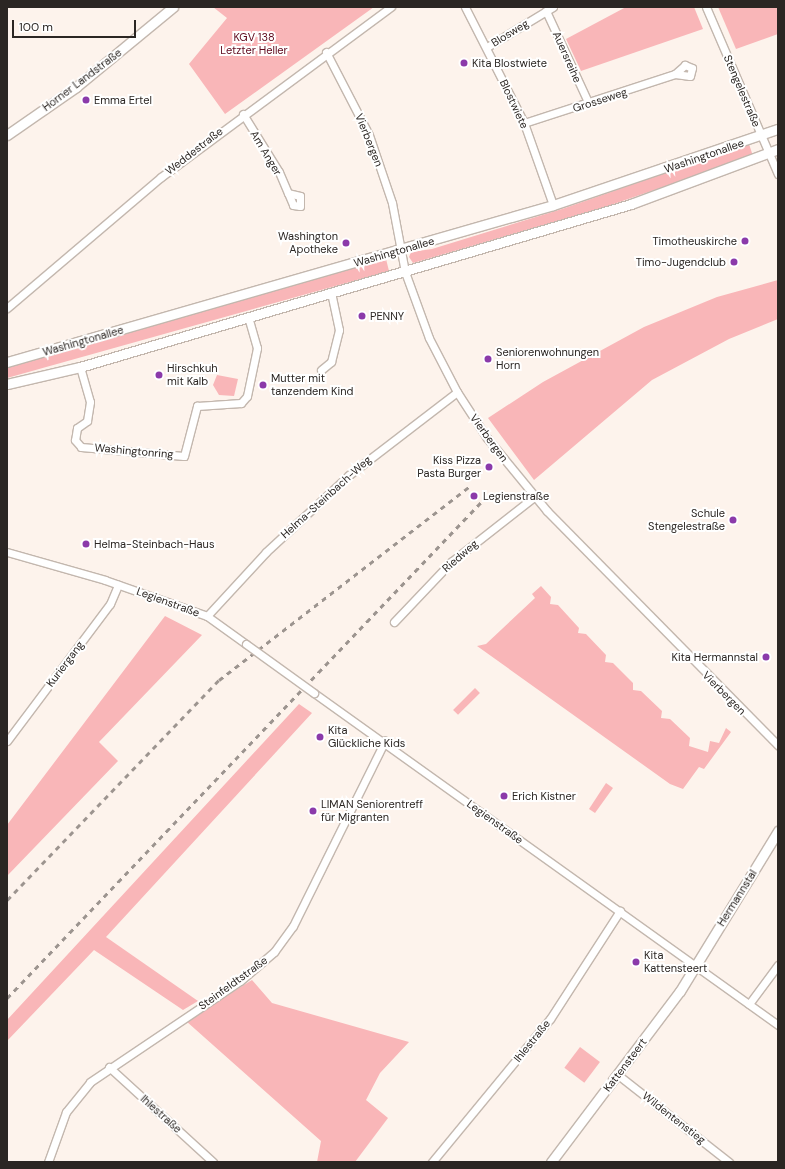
<!DOCTYPE html>
<meta charset="utf-8">
<style>
body{margin:0}
#map{position:relative;width:785px;height:1169px;overflow:hidden;background:#fdf3ec;font-family:"DM Sans",sans-serif}
div>[style]{position:absolute}
[style*='--x']{left:calc(var(--x)*1px);top:calc(var(--y)*1px);width:calc(var(--w)*1px);rotate:calc(var(--a)*1deg)}
.green>*{inset:0;background:#f9b6b8;transform-origin:0 0}
.roads{filter:drop-shadow(1px 0 #c3b7ae) drop-shadow(-1px 0 #c3b7ae) drop-shadow(0 1px #c3b7ae) drop-shadow(0 -1px #c3b7ae)}
.street>*{height:7px;margin:-3.5px;padding:0 3.5px;transform-origin:3.5px;border-radius:3.5px;background:#fff}
.secondary>*{height:9px;margin:-4.5px;padding:0 4.5px;transform-origin:4.5px;border-radius:4.5px;background:#fff}
.rail>*{height:2.5px;margin-top:-1.25px;transform-origin:0;background:repeating-linear-gradient(90deg,#9c948f 0 5px,transparent 0 10px)}
.bridges{filter:drop-shadow(1px 0 #c3b7ae) drop-shadow(-1px 0 #c3b7ae) drop-shadow(0 1px #c3b7ae) drop-shadow(0 -1px #c3b7ae)}
.street-bridge>*{height:7px;margin:-3.5px;padding:0 3.5px;transform-origin:3.5px;border-radius:3.5px;background:#fff}
.dots>*{width:11px;height:11px;translate:-50% -50%;box-sizing:border-box;border:2px solid #fff;border-radius:50%}
span{translate:-50% -50%;white-space:nowrap;text-align:center;line-height:1.15;-webkit-text-stroke:4px #fff;paint-order:stroke}
.street-label{font-size:11px;color:#2b2623}
.park-label{font-size:11px;color:#5e081c}
.poi-label{font-size:11px;color:#2b2623}
.left{translate:0 -50%;text-align:left}
.right{translate:-100% -50%;text-align:right}
.frame{position:absolute;inset:0;border:8px solid #2b2623;pointer-events:none}
.scale{position:absolute;left:12px;top:20px;width:124px;height:18px;box-sizing:border-box;border:2px solid #2b2623;border-top:0;padding-left:5px;font-size:12px;line-height:14px;white-space:nowrap;color:#2b2623;-webkit-text-stroke:3px #fff;paint-order:stroke}
</style>
<div id="map">
<div class="green">
<div style="clip-path:polygon(213px 7px,374px 7px,225px 114px,189px 64px,227px 18px)"></div>
<div style="clip-path:polygon(626px 7px,694px 7px,703px 29px,581px 71px,566px 39px)"></div>
<div style="clip-path:polygon(718px 7px,778px 7px,778px 34px,736px 49px)"></div>
<div style="clip-path:polygon(749px 144px,753px 156px,602px 208px,413px 263px,409px 257px,411px 252px,432px 249px,562px 209px)"></div>
<div style="clip-path:polygon(386px 259px,389px 271px,7px 378px,7px 367px)"></div>
<div style="clip-path:polygon(778px 280px,778px 319px,729px 339px,652px 380px,534px 480px,488px 418px,543px 382px,644px 327px,717px 297px)"></div>
<div style="clip-path:polygon(217px 375px,238px 379px,234px 396px,219px 395px,213px 385px)"></div>
<div style="clip-path:polygon(541px 586px,551px 597px,550px 604px,558px 605px,579px 628px,578px 633px,586px 634px,606px 655px,605px 662px,613px 663px,633px 683px,633px 690px,641px 691px,662px 711px,661px 718px,670px 719px,690px 738px,689px 746px,708px 752px,710px 741px,719px 743px,726px 728px,731px 732px,704px 769px,699px 767px,683px 789px,670px 784px,477px 646px,486px 644px,535px 598px,532px 594px)"></div>
<div style="clip-path:polygon(165px 616px,202px 635px,99px 742px,118px 761px,7px 876px,7px 825px)"></div>
<div style="left:475px;top:688px;width:7px;height:31px;rotate:45deg"></div>
<div style="clip-path:polygon(299px 704px,312px 713px,106px 937px,198px 1001px,183px 1010px,94px 950px,7px 1041px,7px 1020px)"></div>
<div style="clip-path:polygon(606px 783px,613px 788px,595px 813px,589px 809px)"></div>
<div style="clip-path:polygon(252px 980px,272px 1003px,409px 1042px,380px 1073px,366px 1100px,388px 1118px,355px 1162px,317px 1162px,321px 1141px,186px 1021px)"></div>
<div style="left:580px;top:1047px;width:25px;height:26px;rotate:37deg"></div>
</div>
<div class="roads">
<div class="street">
<div style="--x:465;--y:7;--w:130;--a:63"></div>
<div style="--x:524;--y:123;--w:87;--a:70.5"></div>
<div style="--x:706;--y:7;--w:182;--a:66.7"></div>
<div style="--x:546;--y:11;--w:102;--a:65.2"></div>
<div style="--x:487;--y:47;--w:77;--a:-31.2"></div>
<div style="--x:326;--y:52;--w:93;--a:62.6"></div>
<div style="--x:369;--y:135;--w:72;--a:71.3"></div>
<div style="--x:392;--y:203;--w:70;--a:79.3"></div>
<div style="--x:405;--y:272;--w:70;--a:70"></div>
<div style="--x:429;--y:338;--w:61;--a:62.6"></div>
<div style="--x:457;--y:392;--w:55;--a:56.9"></div>
<div style="--x:487;--y:438;--w:94;--a:50.6"></div>
<div style="--x:547;--y:511;--w:329;--a:45.4"></div>
<div style="--x:243;--y:114;--w:68;--a:58.2"></div>
<div style="--x:279;--y:172;--w:23;--a:67"></div>
<div style="--x:288;--y:193;--w:13;--a:67"></div>
<div style="--x:293;--y:205;--w:7;--a:8"></div>
<div style="--x:300;--y:206;--w:10;--a:-90"></div>
<div style="--x:300;--y:196;--w:12;--a:-166"></div>
<div style="--x:524;--y:123;--w:159;--a:-18"></div>
<div style="--x:675;--y:74;--w:15;--a:8"></div>
<div style="--x:690;--y:76;--w:8;--a:-76"></div>
<div style="--x:692;--y:68;--w:8;--a:-157"></div>
<div style="--x:685;--y:65;--w:13;--a:138"></div>
<div style="--x:7;--y:308;--w:202;--a:-40.4"></div>
<div style="--x:161;--y:177;--w:286;--a:-36.5"></div>
<div style="--x:80;--y:367;--w:36;--a:74"></div>
<div style="--x:90;--y:402;--w:19;--a:99"></div>
<div style="--x:87;--y:421;--w:12;--a:145"></div>
<div style="--x:77;--y:428;--w:12;--a:99"></div>
<div style="--x:75;--y:440;--w:9;--a:49"></div>
<div style="--x:81;--y:447;--w:103;--a:5"></div>
<div style="--x:184;--y:456;--w:52;--a:-75.4"></div>
<div style="--x:197;--y:406;--w:44;--a:-3.9"></div>
<div style="--x:241;--y:403;--w:9;--a:-49"></div>
<div style="--x:247;--y:396;--w:49;--a:-78.2"></div>
<div style="--x:257;--y:348;--w:33;--a:-106"></div>
<div style="--x:321;--y:370;--w:13;--a:-39"></div>
<div style="--x:331;--y:362;--w:33;--a:-76"></div>
<div style="--x:339;--y:330;--w:39;--a:-102"></div>
<div style="--x:7;--y:552;--w:102;--a:15.9"></div>
<div style="--x:105;--y:580;--w:108;--a:19.4"></div>
<div style="--x:207;--y:616;--w:48;--a:35.7"></div>
<div style="--x:207;--y:616;--w:87;--a:-47.3"></div>
<div style="--x:266;--y:552;--w:113;--a:-42.9"></div>
<div style="--x:349;--y:475;--w:136;--a:-37.5"></div>
<div style="--x:394;--y:622;--w:83;--a:-46.5"></div>
<div style="--x:451;--y:562;--w:105;--a:-38.1"></div>
<div style="--x:314;--y:693;--w:571;--a:35.58"></div>
<div style="--x:7;--y:741;--w:171;--a:-53.1"></div>
<div style="--x:110;--y:604;--w:21;--a:-67"></div>
<div style="--x:749;--y:1004;--w:49;--a:-53.4"></div>
<div style="--x:109;--y:1067;--w:141;--a:42.4"></div>
<div style="--x:618;--y:1075;--w:141;--a:38.1"></div>
<div style="--x:48;--y:1162;--w:53;--a:-70.2"></div>
<div style="--x:66;--y:1112;--w:38;--a:-51"></div>
<div style="--x:90;--y:1082;--w:181;--a:-34"></div>
<div style="--x:240;--y:981;--w:45;--a:-40.5"></div>
<div style="--x:274;--y:952;--w:32;--a:-54"></div>
<div style="--x:293;--y:926;--w:207;--a:-63.6"></div>
<div style="--x:432;--y:1162;--w:185;--a:-50.5"></div>
<div style="--x:550;--y:1019;--w:129;--a:-57.1"></div>
</div>
<div class="secondary">
<div style="--x:7;--y:135;--w:84;--a:-34.8"></div>
<div style="--x:76;--y:87;--w:126;--a:-39.5"></div>
<div style="--x:7;--y:362;--w:568;--a:-16.04"></div>
<div style="--x:553;--y:205;--w:237;--a:-18.7"></div>
<div style="--x:7;--y:384;--w:75;--a:-13.1"></div>
<div style="--x:80;--y:367;--w:575;--a:-16.48"></div>
<div style="--x:631;--y:204;--w:157;--a:-20.5"></div>
<div style="--x:551;--y:1162;--w:214;--a:-53"></div>
<div style="--x:680;--y:991;--w:188;--a:-58.5"></div>
</div>
</div>
<div class="rail">
<div style="--x:7;--y:900;--w:306;--a:-46.1"></div>
<div style="--x:219;--y:680;--w:319;--a:-37.7"></div>
<div style="--x:7;--y:998;--w:689;--a:-46.29"></div>
</div>
<div class="bridges">
<div class="street-bridge">
<div style="--x:246;--y:644;--w:84;--a:35.8"></div>
</div>
</div>
<div class="dots">
<div style="left:464px;top:63px;background:#8b3aaa"></div>
<div style="left:86px;top:100px;background:#8b3aaa"></div>
<div style="left:745px;top:241px;background:#8b3aaa"></div>
<div style="left:346px;top:243px;background:#8b3aaa"></div>
<div style="left:734px;top:262px;background:#8b3aaa"></div>
<div style="left:362px;top:316px;background:#8b3aaa"></div>
<div style="left:488px;top:359px;background:#8b3aaa"></div>
<div style="left:159px;top:375px;background:#8b3aaa"></div>
<div style="left:263px;top:385px;background:#8b3aaa"></div>
<div style="left:489px;top:467px;background:#8b3aaa"></div>
<div style="left:474px;top:496px;background:#8b3aaa"></div>
<div style="left:733px;top:520px;background:#8b3aaa"></div>
<div style="left:86px;top:544px;background:#8b3aaa"></div>
<div style="left:766px;top:657px;background:#8b3aaa"></div>
<div style="left:320px;top:737px;background:#8b3aaa"></div>
<div style="left:504px;top:796px;background:#8b3aaa"></div>
<div style="left:313px;top:811px;background:#8b3aaa"></div>
<div style="left:636px;top:962px;background:#8b3aaa"></div>
</div>
<div class="street-label">
<span style="left:510px;top:33px;rotate:-32deg">Blosweg</span>
<span style="left:567px;top:57px;rotate:66deg">Auersreihe</span>
<span style="left:82px;top:80px;rotate:-37deg">Horner Landstraße</span>
<span style="left:742px;top:91px;rotate:67deg">Stengelestraße</span>
<span style="left:600px;top:100px;rotate:-18deg">Grosseweg</span>
<span style="left:514px;top:104px;rotate:65deg">Blostwiete</span>
<span style="left:369px;top:140px;rotate:68deg">Vierbergen</span>
<span style="left:194px;top:151px;rotate:-38deg">Weddestraße</span>
<span style="left:266px;top:153px;rotate:59deg">Am Anger</span>
<span style="left:704px;top:156px;rotate:-19deg">Washingtonallee</span>
<span style="left:394px;top:252px;rotate:-16deg">Washingtonallee</span>
<span style="left:83px;top:341px;rotate:-16deg">Washingtonallee</span>
<span style="left:489px;top:438px;rotate:54deg">Vierbergen</span>
<span style="left:134px;top:451px;rotate:5deg">Washingtonring</span>
<span style="left:326px;top:497px;rotate:-42deg">Helma-Steinbach-Weg</span>
<span style="left:460px;top:556px;rotate:-41deg">Riedweg</span>
<span style="left:168px;top:602px;rotate:20deg">Legienstraße</span>
<span style="left:65px;top:664px;rotate:-53deg">Kuriergang</span>
<span style="left:724px;top:693px;rotate:45deg">Vierbergen</span>
<span style="left:495px;top:822px;rotate:36deg">Legienstraße</span>
<span style="left:737px;top:898px;rotate:-58deg">Hermannstal</span>
<span style="left:233px;top:983px;rotate:-36deg">Steinfeldtstraße</span>
<span style="left:532px;top:1041px;rotate:-51deg">Ihlestraße</span>
<span style="left:625px;top:1065px;rotate:-53deg">Kattensteert</span>
<span style="left:161px;top:1114px;rotate:42deg">Ihlestraße</span>
<span style="left:674px;top:1118px;rotate:38deg">Wildentenstieg</span>
</div>
<div class="park-label">
<span style="left:254px;top:44px">KGV 138<br>Letzter Heller</span>
</div>
<div class="poi-label">
<span class="left" style="left:472px;top:63px">Kita Blostwiete</span>
<span class="left" style="left:94px;top:100px">Emma Ertel</span>
<span class="right" style="left:338px;top:243px">Washington<br>Apotheke</span>
<span class="right" style="left:737px;top:241px">Timotheuskirche</span>
<span class="right" style="left:726px;top:262px">Timo-Jugendclub</span>
<span class="left" style="left:370px;top:316px">PENNY</span>
<span class="left" style="left:496px;top:359px">Seniorenwohnungen<br>Horn</span>
<span class="left" style="left:167px;top:375px">Hirschkuh<br>mit Kalb</span>
<span class="left" style="left:271px;top:385px">Mutter mit<br>tanzendem Kind</span>
<span class="right" style="left:481px;top:467px">Kiss Pizza<br>Pasta Burger</span>
<span class="left" style="left:483px;top:496px">Legienstraße</span>
<span class="right" style="left:725px;top:520px">Schule<br>Stengelestraße</span>
<span class="left" style="left:94px;top:544px">Helma-Steinbach-Haus</span>
<span class="right" style="left:758px;top:657px">Kita Hermannstal</span>
<span class="left" style="left:328px;top:737px">Kita<br>Glückliche Kids</span>
<span class="left" style="left:512px;top:796px">Erich Kistner</span>
<span class="left" style="left:321px;top:811px">LIMAN Seniorentreff<br>für Migranten</span>
<span class="left" style="left:644px;top:962px">Kita<br>Kattensteert</span>
</div>
<div class="frame"></div>
<div class="scale">100 m</div>
</div>
